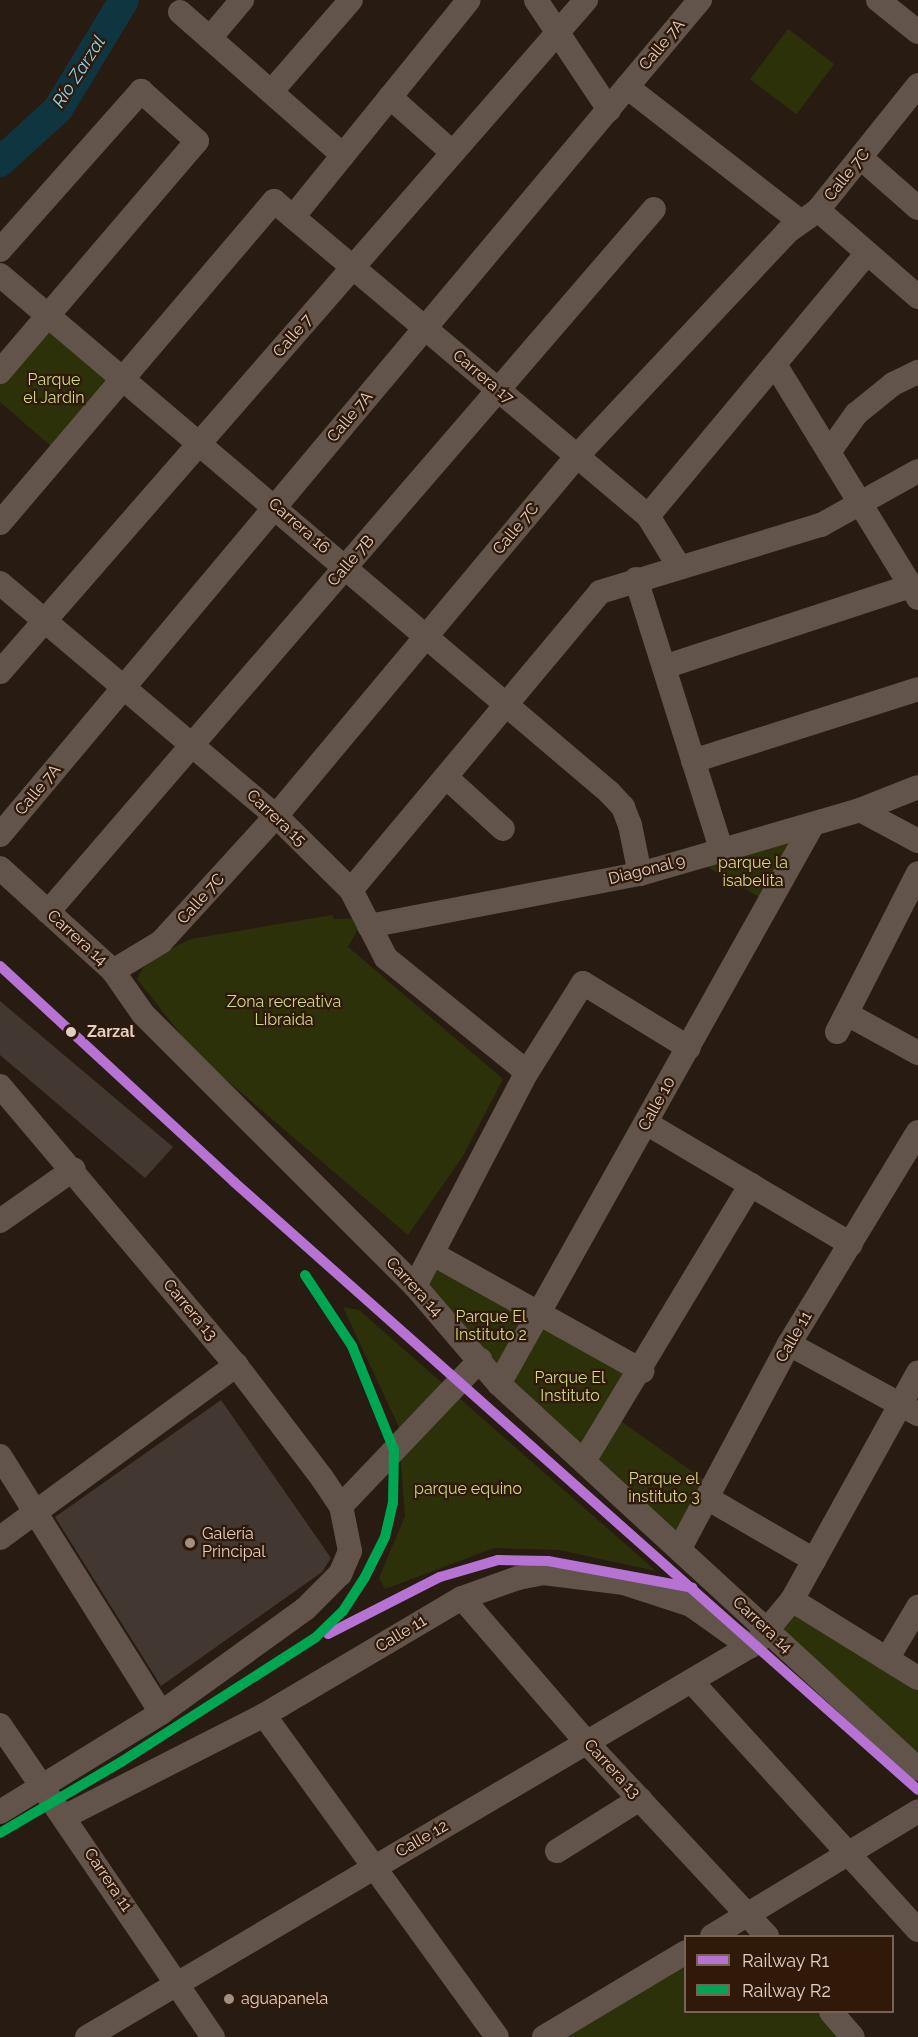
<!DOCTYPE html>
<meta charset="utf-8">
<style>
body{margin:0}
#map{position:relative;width:918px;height:2037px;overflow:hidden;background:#281b12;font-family:Raleway,sans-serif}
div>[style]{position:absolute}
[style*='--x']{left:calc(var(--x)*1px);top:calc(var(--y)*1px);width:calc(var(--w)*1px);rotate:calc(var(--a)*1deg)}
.green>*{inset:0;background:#2d310a;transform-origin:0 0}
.river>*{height:30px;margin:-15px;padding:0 15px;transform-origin:15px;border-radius:15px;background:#0f3541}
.building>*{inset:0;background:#433831}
.minor>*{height:24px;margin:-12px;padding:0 12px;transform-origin:12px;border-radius:12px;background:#62544a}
.rail-1>*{height:10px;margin:-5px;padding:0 5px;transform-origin:5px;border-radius:5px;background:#b673d3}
.rail-2>*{height:10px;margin:-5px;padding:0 5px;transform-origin:5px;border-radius:5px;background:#00a651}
.dots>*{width:16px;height:16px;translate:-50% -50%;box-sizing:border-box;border:3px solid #311909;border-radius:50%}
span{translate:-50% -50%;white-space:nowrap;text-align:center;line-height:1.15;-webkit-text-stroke:4.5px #311909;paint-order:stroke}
.street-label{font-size:16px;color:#e0cfc5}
.park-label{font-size:16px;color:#cbdc82}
.stop-label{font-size:16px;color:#e0cfc5;font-weight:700}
.left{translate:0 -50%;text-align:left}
.poi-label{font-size:16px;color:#e0cfc5}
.water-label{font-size:18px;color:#86dafa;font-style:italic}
.legend{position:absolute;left:684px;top:1935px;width:210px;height:78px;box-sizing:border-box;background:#311909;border:2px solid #776254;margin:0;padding:8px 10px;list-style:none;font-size:18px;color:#e0cfc5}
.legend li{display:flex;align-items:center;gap:12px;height:30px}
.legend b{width:30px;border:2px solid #776254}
</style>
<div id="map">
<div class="green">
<div style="left:788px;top:29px;width:58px;height:63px;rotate:37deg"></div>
<div style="clip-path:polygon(45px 323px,118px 385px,59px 453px,0 402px,0 382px)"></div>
<div style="clip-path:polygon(791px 843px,759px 897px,706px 866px)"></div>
<div style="clip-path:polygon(332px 915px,334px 919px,364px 918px,348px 947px,503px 1079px,463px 1156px,408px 1235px,197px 1055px,137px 979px,148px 960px,191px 939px)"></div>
<div style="clip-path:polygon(434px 1255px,638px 1372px,615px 1417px,707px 1482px,676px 1537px,579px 1456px,416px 1286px)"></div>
<div style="clip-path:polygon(343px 1307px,359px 1310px,656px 1571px,559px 1550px,494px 1548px,385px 1589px,379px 1578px,405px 1516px,398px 1425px)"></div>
<div style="clip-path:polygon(788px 1601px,918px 1679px,918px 1769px,769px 1628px)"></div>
<div style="clip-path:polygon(685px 1952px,686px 2012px,831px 2012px,853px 2037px,544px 2037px)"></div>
</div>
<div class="river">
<div style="--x:0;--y:162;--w:79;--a:-42.4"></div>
<div style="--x:58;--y:109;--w:127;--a:-58.8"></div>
</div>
<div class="building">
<div style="clip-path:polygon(0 1001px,173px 1147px,145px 1178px,0 1055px)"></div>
<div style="clip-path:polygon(221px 1400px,331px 1558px,322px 1572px,161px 1686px,55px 1517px)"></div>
</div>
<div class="minor">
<div style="--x:536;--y:0;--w:132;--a:56.4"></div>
<div style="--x:878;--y:0;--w:51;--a:38.7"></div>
<div style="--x:180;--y:12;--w:217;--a:41.3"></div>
<div style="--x:210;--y:38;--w:50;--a:-49.9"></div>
<div style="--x:627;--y:87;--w:219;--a:37.8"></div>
<div style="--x:271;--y:92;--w:122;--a:-49"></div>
<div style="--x:390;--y:97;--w:83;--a:41.6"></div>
<div style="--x:861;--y:158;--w:76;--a:41.3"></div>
<div style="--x:818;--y:210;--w:133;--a:41"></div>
<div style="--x:293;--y:217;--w:279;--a:-51"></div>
<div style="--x:0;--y:250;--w:213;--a:-48.4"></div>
<div style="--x:141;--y:91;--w:75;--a:41.8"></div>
<div style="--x:197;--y:141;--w:304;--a:130.5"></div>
<div style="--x:0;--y:275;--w:799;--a:40.33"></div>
<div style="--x:609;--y:792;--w:21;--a:47"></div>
<div style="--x:623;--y:807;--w:19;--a:69"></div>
<div style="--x:630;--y:825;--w:50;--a:78.5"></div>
<div style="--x:776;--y:366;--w:272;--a:58.5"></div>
<div style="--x:829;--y:452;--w:47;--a:-54.6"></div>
<div style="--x:856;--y:414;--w:48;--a:-39"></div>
<div style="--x:893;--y:384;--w:28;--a:-26"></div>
<div style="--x:648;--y:516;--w:342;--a:-50.2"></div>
<div style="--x:0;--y:523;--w:423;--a:-49.6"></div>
<div style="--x:274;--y:201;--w:489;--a:40.1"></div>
<div style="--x:648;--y:516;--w:57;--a:58.5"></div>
<div style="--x:636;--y:579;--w:285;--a:72.5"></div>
<div style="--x:0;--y:583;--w:361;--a:40.2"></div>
<div style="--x:276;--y:816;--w:105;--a:44.6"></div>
<div style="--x:351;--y:890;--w:76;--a:62.8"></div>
<div style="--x:386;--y:958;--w:181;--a:39"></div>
<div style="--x:664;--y:667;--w:260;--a:-18.2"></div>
<div style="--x:0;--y:672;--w:892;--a:-48.91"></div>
<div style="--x:693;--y:761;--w:236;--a:-17.7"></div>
<div style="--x:446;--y:777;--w:77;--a:42.4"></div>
<div style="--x:860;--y:810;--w:66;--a:28.1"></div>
<div style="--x:0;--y:835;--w:1090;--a:-50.03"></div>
<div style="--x:0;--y:868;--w:153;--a:42.3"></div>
<div style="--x:113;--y:971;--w:52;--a:55.1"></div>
<div style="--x:143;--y:1014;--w:385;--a:45"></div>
<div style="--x:415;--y:1286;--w:129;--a:49.4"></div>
<div style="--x:499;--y:1384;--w:569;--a:42.58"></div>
<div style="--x:351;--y:890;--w:388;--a:-50.1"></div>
<div style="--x:600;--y:592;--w:231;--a:-16.9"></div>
<div style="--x:821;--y:525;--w:111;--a:-29.1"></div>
<div style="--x:48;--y:912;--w:928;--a:-49.24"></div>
<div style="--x:369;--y:926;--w:276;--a:-10.9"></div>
<div style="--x:640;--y:874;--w:229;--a:-16.2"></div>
<div style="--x:860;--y:810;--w:62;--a:-21.6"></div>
<div style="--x:113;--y:971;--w:56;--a:-31.1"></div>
<div style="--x:161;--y:942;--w:171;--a:-47.6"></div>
<div style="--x:276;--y:816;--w:469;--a:-50.1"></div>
<div style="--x:577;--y:456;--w:307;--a:-46.8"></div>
<div style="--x:787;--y:232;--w:38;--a:-35"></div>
<div style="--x:818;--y:210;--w:160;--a:-51.3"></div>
<div style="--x:847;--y:1014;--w:81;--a:28.8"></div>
<div style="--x:837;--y:1032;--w:178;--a:-63"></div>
<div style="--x:0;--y:1086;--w:365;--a:49.8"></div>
<div style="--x:236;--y:1365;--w:142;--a:52.7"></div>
<div style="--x:322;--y:1478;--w:34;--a:56"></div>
<div style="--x:341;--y:1506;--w:46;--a:78.7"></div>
<div style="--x:350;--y:1551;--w:25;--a:113"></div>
<div style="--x:340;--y:1574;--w:49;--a:135"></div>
<div style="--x:305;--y:1609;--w:178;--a:144.2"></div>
<div style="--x:161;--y:1713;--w:189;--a:148.4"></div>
<div style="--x:646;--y:1123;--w:238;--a:30.6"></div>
<div style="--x:0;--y:1221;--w:90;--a:-35.1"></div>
<div style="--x:433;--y:1254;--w:240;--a:29.2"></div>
<div style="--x:415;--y:1286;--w:242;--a:-62.4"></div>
<div style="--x:527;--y:1072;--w:105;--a:-57.8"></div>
<div style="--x:583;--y:983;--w:124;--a:31.5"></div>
<div style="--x:789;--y:1344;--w:147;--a:28.5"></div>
<div style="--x:499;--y:1384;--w:642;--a:-60.72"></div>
<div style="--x:0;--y:1456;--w:303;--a:57.9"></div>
<div style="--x:584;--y:1461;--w:323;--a:-58.9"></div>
<div style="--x:707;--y:1498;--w:124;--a:30.1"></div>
<div style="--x:341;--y:1506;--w:202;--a:-46.4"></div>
<div style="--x:0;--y:1538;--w:293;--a:-36.2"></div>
<div style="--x:680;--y:1548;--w:231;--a:-61.9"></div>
<div style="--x:789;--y:1344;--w:248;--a:-58.7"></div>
<div style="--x:462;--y:1598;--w:194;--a:49.2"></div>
<div style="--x:589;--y:1745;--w:261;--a:47"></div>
<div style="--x:792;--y:1600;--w:148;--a:31.8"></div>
<div style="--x:887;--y:1659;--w:61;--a:-59.2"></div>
<div style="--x:693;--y:1683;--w:334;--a:47.7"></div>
<div style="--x:264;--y:1715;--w:397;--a:54.1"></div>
<div style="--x:0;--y:1725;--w:378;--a:55.7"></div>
<div style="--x:66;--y:1816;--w:222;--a:-27"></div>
<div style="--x:264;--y:1715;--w:230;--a:-30.6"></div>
<div style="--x:462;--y:1598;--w:59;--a:-19.7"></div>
<div style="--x:518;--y:1578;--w:25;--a:-11"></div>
<div style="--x:543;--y:1573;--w:82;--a:7"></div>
<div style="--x:624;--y:1583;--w:71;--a:18.2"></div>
<div style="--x:691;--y:1605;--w:72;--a:35.4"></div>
<div style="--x:557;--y:1851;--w:98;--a:-32.1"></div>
<div style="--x:712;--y:1936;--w:241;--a:-31.2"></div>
<div style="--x:831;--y:2012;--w:33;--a:49"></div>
<div style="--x:87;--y:2037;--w:778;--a:-30.52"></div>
<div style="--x:757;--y:1642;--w:55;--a:-50.2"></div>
<div style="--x:792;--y:1600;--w:260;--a:-61"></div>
<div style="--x:544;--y:2037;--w:165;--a:-30.9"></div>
</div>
<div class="rail-1">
<div style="--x:0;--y:966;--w:318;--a:42.7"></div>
<div style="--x:234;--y:1182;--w:915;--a:41.63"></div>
<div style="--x:328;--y:1634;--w:126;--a:-27"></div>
<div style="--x:440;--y:1577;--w:60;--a:-16.3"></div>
<div style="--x:498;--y:1560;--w:50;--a:1.1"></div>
<div style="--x:548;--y:1561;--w:147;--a:10.5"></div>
</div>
<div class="rail-2">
<div style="--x:0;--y:1833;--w:140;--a:-30.4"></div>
<div style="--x:121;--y:1762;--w:230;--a:-32.6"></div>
<div style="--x:315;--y:1638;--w:39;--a:-44"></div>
<div style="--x:343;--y:1611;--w:40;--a:-57.1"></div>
<div style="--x:365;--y:1577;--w:45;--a:-63.4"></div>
<div style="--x:385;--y:1537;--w:35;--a:-77"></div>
<div style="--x:393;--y:1503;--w:53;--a:-88.9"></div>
<div style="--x:394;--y:1450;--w:112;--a:-112"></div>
<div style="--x:352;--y:1346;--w:85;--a:-123.5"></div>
</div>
<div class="dots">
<div style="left:71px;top:1032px;background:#e0cfc5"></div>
<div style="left:190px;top:1543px;background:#a09086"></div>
<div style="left:229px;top:1999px;background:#a09086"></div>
</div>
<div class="street-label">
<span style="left:662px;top:45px;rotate:-50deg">Calle 7A</span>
<span style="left:847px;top:175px;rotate:-51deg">Calle 7C</span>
<span style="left:293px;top:336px;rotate:-49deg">Calle 7</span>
<span style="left:483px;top:377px;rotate:40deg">Carrera 17</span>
<span style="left:350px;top:417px;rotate:-50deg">Calle 7A</span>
<span style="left:299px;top:526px;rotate:41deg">Carrera 16</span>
<span style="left:516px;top:529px;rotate:-50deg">Calle 7C</span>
<span style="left:351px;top:561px;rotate:-49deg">Calle 7B</span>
<span style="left:38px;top:790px;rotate:-50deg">Calle 7A</span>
<span style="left:276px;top:818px;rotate:43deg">Carrera 15</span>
<span style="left:647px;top:870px;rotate:-14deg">Diagonal 9</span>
<span style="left:201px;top:899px;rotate:-48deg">Calle 7C</span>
<span style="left:77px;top:938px;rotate:42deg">Carrera 14</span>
<span style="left:657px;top:1104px;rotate:-61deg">Calle 10</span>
<span style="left:414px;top:1287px;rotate:47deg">Carrera 14</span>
<span style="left:190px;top:1310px;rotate:50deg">Carrera 13</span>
<span style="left:794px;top:1337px;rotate:-60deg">Calle 11</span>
<span style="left:762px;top:1625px;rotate:43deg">Carrera 14</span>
<span style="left:401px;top:1634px;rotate:-31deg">Calle 11</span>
<span style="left:612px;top:1769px;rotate:47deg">Carrera 13</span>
<span style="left:422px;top:1839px;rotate:-30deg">Calle 12</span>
<span style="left:108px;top:1880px;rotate:56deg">Carrera 11</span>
</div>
<div class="park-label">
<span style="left:54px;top:389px">Parque<br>el Jardin</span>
<span style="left:753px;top:872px">parque la<br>isabelita</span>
<span style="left:284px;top:1011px">Zona recreativa<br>Libraida</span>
<span style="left:491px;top:1326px">Parque El<br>Instituto 2</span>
<span style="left:570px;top:1387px">Parque El<br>Instituto</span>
<span style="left:664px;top:1488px">Parque el<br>instituto 3</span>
<span style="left:468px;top:1489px">parque equino</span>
</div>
<div class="stop-label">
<span class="left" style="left:87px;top:1032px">Zarzal</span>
</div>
<div class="poi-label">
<span class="left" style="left:202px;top:1543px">Galería<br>Principal</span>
<span class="left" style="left:241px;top:1999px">aguapanela</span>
</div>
<div class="water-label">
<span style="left:79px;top:72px;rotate:-57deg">Río Zarzal</span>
</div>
<ul class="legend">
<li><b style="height:8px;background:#b673d3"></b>Railway R1</li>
<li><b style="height:8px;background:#00a651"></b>Railway R2</li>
</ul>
</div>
